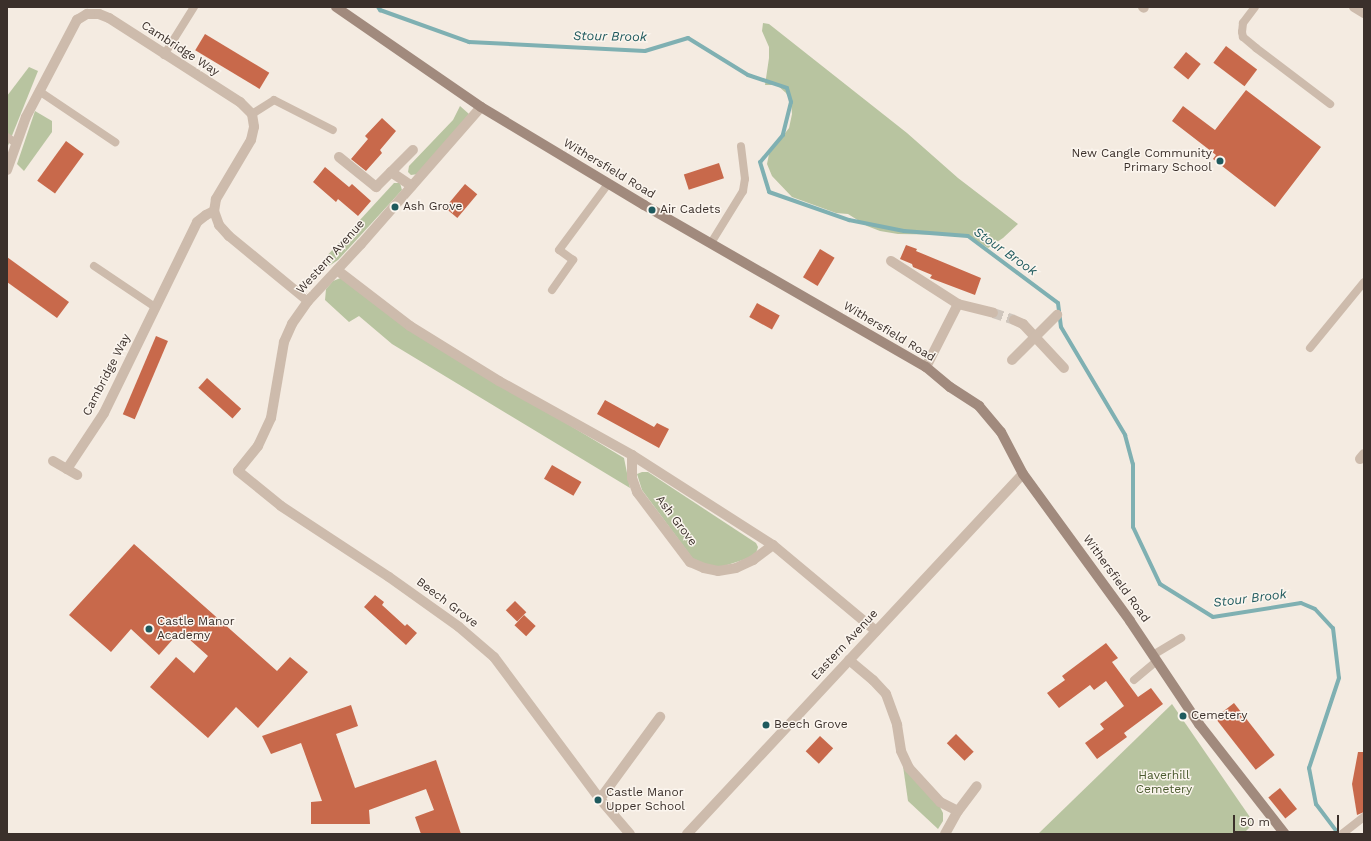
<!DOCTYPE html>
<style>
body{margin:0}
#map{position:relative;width:1371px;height:841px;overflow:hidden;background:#f4ebe1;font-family:"Work Sans",sans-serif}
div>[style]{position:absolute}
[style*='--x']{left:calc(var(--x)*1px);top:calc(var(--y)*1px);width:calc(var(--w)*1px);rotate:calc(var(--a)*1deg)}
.green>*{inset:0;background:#b8c4a0}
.stream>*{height:4px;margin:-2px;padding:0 2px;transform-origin:2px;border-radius:2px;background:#7fb0b2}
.building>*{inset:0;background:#c8694b;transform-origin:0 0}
.street-tunnel>*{height:10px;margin-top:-5px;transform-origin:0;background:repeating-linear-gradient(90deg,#cfc6bd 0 10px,transparent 0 15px)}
.lane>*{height:8px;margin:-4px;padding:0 4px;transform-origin:4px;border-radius:4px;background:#cdbbac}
.street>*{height:10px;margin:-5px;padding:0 5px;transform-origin:5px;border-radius:5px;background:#cdbbac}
.secondary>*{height:10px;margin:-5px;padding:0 5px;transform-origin:5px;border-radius:5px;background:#a18a7d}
.dots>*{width:11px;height:11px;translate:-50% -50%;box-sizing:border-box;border:2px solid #fbf5ee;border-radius:50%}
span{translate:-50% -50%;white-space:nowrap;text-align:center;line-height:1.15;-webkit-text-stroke:3px #fbf5ee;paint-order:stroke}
.street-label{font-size:12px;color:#3b302b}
.poi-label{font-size:12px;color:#3b302b}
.right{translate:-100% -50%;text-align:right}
.left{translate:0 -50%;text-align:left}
.park-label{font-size:12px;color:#4a5a2e}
.water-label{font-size:13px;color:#1f5a5e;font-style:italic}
.frame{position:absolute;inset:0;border:8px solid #3b302b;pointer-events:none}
.scale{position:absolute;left:1233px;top:815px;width:106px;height:18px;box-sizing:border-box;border:2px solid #3b302b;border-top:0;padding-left:5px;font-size:12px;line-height:14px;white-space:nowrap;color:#3b302b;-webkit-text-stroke:3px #fbf5ee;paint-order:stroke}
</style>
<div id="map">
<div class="green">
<div style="clip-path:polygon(763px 23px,769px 24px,907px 133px,958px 178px,1018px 224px,1003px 238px,988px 248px,974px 239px,961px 235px,898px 234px,880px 231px,867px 226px,848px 214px,836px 213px,792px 197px,772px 176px,767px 164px,769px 154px,789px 128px,792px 114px,791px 102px,786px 93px,777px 85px,765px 85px,769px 58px,769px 47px,762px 31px)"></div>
<div style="clip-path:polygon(29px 67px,38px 71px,7px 148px,7px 96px)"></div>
<div style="clip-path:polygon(460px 106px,469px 114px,418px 174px,411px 175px,408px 172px,409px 166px,453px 120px)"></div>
<div style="clip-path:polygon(35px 111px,52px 121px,52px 132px,24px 171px,17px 164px)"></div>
<div style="clip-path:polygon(394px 183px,400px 183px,402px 190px,338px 260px,329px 266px,324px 259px)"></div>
<div style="clip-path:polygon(343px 277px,408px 328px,624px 458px,630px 488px,392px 344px,359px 316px,349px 322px,325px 300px,326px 289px,333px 281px)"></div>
<div style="clip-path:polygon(642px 472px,648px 472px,756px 543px,758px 547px,755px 556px,721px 567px,706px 566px,693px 559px,642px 490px,637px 474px)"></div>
<div style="clip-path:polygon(1172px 704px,1254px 823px,1243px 834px,1038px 834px)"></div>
<div style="clip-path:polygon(903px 766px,940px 807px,943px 813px,943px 821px,938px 829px,908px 801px)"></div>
</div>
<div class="stream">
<div style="--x:378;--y:7;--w:4;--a:56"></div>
<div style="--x:380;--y:10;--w:95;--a:19.8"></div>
<div style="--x:469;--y:42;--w:176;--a:2.9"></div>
<div style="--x:645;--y:51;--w:45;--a:-16.8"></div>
<div style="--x:688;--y:38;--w:70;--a:31.7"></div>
<div style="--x:748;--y:75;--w:41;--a:18.4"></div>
<div style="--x:787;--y:88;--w:15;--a:74"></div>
<div style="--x:791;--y:102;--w:34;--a:104"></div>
<div style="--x:783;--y:135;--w:35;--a:130"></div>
<div style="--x:760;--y:162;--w:31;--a:73"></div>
<div style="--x:769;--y:192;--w:85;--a:19.3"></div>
<div style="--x:849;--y:220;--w:56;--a:11.3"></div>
<div style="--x:904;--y:231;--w:64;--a:4.5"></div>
<div style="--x:968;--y:236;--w:112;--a:36.7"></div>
<div style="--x:1058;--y:303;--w:24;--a:83"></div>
<div style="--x:1061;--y:327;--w:126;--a:59.3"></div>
<div style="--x:1125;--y:435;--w:30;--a:75"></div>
<div style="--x:1133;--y:464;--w:63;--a:90"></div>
<div style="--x:1133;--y:527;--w:63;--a:64.7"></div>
<div style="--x:1160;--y:584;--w:62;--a:31.9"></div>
<div style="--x:1213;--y:617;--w:89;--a:-9"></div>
<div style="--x:1301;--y:603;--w:15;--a:23"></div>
<div style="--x:1315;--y:609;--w:26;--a:47"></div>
<div style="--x:1333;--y:628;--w:50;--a:83.2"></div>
<div style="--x:1339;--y:678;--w:95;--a:108.4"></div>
<div style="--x:1309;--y:768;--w:37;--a:79"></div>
<div style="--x:1316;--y:804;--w:38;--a:53"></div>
</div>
<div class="building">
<div style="left:205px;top:34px;width:75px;height:19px;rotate:31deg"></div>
<div style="left:1226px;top:46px;width:39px;height:21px;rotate:37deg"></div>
<div style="left:1186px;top:52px;width:19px;height:20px;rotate:39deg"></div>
<div style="clip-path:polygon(1246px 90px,1321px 147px,1275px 207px,1213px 159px,1216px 155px,1172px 121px,1183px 106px,1215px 130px)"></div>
<div style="clip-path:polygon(382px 118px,396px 131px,380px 150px,382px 153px,366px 171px,351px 159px,368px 139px,365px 136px)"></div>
<div style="left:66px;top:141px;width:22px;height:49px;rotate:36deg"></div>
<div style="left:719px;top:163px;width:16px;height:37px;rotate:72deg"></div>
<div style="clip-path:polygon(325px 167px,349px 187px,352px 184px,371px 201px,358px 216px,338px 199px,336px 202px,313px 182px)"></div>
<div style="left:465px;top:184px;width:16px;height:31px;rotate:40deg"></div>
<div style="clip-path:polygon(906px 245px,917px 249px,916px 251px,981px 278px,975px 295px,930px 278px,932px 275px,913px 267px,912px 264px,900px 259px)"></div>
<div style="left:820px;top:249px;width:17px;height:33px;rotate:31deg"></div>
<div style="clip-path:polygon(7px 257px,69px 302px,57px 318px,7px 282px)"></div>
<div style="left:757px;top:303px;width:26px;height:16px;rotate:29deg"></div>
<div style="left:156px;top:336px;width:13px;height:85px;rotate:23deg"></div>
<div style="left:207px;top:378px;width:46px;height:13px;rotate:42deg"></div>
<div style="clip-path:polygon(605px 400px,654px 427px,657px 423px,669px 429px,659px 448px,597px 414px)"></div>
<div style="left:552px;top:465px;width:34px;height:16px;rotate:30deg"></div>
<div style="clip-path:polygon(134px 544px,277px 671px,290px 657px,308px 672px,258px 728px,236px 707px,208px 738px,150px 687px,176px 657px,194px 673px,208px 656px,180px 631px,159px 655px,131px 629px,111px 652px,69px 615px)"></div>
<div style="clip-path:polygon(375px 595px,384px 602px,382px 605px,405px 626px,407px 624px,417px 633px,406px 645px,364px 607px)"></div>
<div style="left:515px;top:601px;width:16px;height:13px;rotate:45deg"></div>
<div style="left:524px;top:615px;width:16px;height:14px;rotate:43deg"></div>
<div style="clip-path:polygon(1106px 643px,1118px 658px,1112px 662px,1138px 697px,1151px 688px,1163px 704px,1124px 733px,1127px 737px,1097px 759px,1085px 743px,1104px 729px,1100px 724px,1124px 706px,1106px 681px,1094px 690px,1090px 685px,1059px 708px,1047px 693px,1065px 680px,1062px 676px)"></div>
<div style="left:1234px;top:703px;width:66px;height:24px;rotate:52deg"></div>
<div style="clip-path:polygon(351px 705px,358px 726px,336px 734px,355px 788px,436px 760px,461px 834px,421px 834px,415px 817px,434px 810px,426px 789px,369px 810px,370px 824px,311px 824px,311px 802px,322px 801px,301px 743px,271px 754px,262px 736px)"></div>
<div style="left:956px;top:734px;width:25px;height:13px;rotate:45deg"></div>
<div style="left:820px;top:736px;width:18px;height:21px;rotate:43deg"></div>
<div style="clip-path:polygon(1358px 752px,1364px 752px,1364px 812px,1357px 815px,1352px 784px)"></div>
<div style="left:1280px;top:788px;width:27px;height:15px;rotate:51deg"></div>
</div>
<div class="street-tunnel">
<div style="--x:993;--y:313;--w:22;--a:18"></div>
</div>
<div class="lane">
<div style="--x:1255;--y:7;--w:20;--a:127"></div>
<div style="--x:1243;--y:23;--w:9;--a:96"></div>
<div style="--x:1242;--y:32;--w:5;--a:79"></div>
<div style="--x:1243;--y:37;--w:17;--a:40"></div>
<div style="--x:1256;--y:48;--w:93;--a:37.1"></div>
<div style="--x:164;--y:55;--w:57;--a:-58"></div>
<div style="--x:39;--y:91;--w:92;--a:33.9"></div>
<div style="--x:252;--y:114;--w:26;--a:-32"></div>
<div style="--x:274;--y:100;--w:66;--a:27"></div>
<div style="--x:7;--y:137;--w:11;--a:34"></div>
<div style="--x:711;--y:243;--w:61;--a:-58.4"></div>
<div style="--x:743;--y:191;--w:12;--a:-81"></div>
<div style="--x:745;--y:179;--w:33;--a:-97"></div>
<div style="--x:94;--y:266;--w:73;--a:33.9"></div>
<div style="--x:552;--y:290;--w:37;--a:-55"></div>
<div style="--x:573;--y:260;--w:17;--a:-144"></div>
<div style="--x:559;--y:250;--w:82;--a:-53.4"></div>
<div style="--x:1310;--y:348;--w:85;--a:-50.7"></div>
<div style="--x:1153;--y:655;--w:33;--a:-31"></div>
<div style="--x:1134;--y:680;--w:30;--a:-40"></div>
<div style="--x:1342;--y:834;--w:28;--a:-38"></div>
</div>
<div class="street">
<div style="--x:1143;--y:7;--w:1;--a:45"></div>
<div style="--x:1354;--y:7;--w:12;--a:31"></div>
<div style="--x:481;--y:107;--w:182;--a:131.2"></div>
<div style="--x:361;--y:244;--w:78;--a:132.9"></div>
<div style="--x:308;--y:301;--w:28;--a:125"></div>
<div style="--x:292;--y:324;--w:20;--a:114"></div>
<div style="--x:284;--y:342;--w:77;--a:99.7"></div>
<div style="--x:271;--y:418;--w:31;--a:115"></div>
<div style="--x:258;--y:446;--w:32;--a:129"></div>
<div style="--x:238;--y:471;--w:55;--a:39.1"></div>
<div style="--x:281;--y:506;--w:129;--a:33.3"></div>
<div style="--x:389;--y:577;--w:86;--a:35.5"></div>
<div style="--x:459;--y:627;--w:46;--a:40.6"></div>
<div style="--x:494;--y:657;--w:177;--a:53.3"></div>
<div style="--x:600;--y:799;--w:46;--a:49.4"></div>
<div style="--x:339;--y:157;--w:48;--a:39"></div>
<div style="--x:376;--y:187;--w:21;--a:-45"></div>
<div style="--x:391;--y:172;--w:25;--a:34"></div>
<div style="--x:7;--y:170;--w:56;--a:-70.3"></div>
<div style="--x:26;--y:117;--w:110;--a:-62.3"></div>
<div style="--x:77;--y:20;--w:12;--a:-31"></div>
<div style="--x:87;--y:14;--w:12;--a:0"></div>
<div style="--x:99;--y:14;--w:11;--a:22"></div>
<div style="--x:109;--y:18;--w:156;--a:32.7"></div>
<div style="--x:240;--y:102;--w:17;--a:45"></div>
<div style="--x:252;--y:114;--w:13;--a:81"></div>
<div style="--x:254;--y:127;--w:13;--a:103"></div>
<div style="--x:251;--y:140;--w:69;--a:120.7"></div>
<div style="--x:216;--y:199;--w:12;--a:99"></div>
<div style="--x:214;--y:211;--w:15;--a:70"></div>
<div style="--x:219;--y:225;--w:15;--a:48"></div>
<div style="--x:229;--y:236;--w:102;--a:39.4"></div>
<div style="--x:391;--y:172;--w:31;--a:-45"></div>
<div style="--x:891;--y:261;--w:80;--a:32.7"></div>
<div style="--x:958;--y:304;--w:71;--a:116.9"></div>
<div style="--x:337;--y:270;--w:92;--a:37.5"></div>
<div style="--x:410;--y:326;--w:105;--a:31.7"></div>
<div style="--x:499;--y:381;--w:152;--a:29.1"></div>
<div style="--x:632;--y:455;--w:167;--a:32.6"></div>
<div style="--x:773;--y:545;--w:134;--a:39.9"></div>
<div style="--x:958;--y:304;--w:36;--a:14"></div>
<div style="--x:1014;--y:320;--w:10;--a:24"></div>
<div style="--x:1023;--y:324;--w:60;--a:47"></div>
<div style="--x:1012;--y:360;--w:64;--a:-45"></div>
<div style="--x:632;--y:455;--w:23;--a:90"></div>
<div style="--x:632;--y:478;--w:15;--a:70"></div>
<div style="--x:637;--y:492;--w:88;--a:52.9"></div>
<div style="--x:690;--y:562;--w:15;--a:23"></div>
<div style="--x:704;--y:568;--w:14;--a:12"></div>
<div style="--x:718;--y:571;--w:18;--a:-9"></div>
<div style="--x:736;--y:568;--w:19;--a:-25"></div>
<div style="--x:753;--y:560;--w:25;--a:-37"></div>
<div style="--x:1360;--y:459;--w:6;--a:-51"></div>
<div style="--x:53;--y:461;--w:28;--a:30"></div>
<div style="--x:67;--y:469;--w:67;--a:-56.5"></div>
<div style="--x:104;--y:413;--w:212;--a:-64"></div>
<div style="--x:197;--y:222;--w:11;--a:-38"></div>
<div style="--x:206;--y:215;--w:9;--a:-27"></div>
<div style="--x:849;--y:660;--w:31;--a:40"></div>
<div style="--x:873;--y:680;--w:19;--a:47"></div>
<div style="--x:886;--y:694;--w:33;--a:70"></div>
<div style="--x:897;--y:725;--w:26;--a:81"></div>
<div style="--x:901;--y:751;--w:19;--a:65"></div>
<div style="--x:909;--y:768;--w:46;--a:47.6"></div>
<div style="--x:940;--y:802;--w:20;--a:27"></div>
<div style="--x:600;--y:799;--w:102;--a:-53.8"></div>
<div style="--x:687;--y:834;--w:492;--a:-47"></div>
<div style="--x:945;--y:834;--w:26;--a:-61"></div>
<div style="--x:958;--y:811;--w:31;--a:-53"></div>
</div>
<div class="secondary">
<div style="--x:336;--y:7;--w:176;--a:34.6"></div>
<div style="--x:481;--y:107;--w:190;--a:31"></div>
<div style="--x:644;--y:205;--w:325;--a:29.9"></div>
<div style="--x:926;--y:367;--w:31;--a:40"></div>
<div style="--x:950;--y:387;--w:35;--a:33"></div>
<div style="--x:979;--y:406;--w:34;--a:50"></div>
<div style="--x:1001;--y:432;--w:47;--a:62.4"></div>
<div style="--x:1023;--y:474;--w:182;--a:53.9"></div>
<div style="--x:1130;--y:621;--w:124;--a:56.2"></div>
<div style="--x:1199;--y:724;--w:140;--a:52"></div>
</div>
<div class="dots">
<div style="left:1220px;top:161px;background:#1f5a5e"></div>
<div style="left:395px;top:207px;background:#1f5a5e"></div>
<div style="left:652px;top:210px;background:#1f5a5e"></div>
<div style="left:149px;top:629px;background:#1f5a5e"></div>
<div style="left:1183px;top:716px;background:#1f5a5e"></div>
<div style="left:766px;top:725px;background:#1f5a5e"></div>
<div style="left:598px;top:800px;background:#1f5a5e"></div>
</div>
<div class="street-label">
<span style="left:180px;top:49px;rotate:33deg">Cambridge Way</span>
<span style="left:609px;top:169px;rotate:31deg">Withersfield Road</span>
<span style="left:331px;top:257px;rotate:-48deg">Western Avenue</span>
<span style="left:889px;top:332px;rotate:31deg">Withersfield Road</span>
<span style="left:107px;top:375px;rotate:-63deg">Cambridge Way</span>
<span style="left:676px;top:521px;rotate:53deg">Ash Grove</span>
<span style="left:1116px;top:579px;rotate:54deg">Withersfield Road</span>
<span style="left:447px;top:603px;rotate:37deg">Beech Grove</span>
<span style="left:845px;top:645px;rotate:-47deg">Eastern Avenue</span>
</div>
<div class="poi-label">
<span class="right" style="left:1212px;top:161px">New Cangle Community<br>Primary School</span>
<span class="left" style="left:403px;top:207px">Ash Grove</span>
<span class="left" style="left:660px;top:210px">Air Cadets</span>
<span class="left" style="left:157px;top:629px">Castle Manor<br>Academy</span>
<span class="left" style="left:1191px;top:716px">Cemetery</span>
<span class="left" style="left:774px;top:725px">Beech Grove</span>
<span class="left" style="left:606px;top:800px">Castle Manor<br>Upper School</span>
</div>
<div class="park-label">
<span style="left:1164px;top:783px">Haverhill<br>Cemetery</span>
</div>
<div class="water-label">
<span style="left:610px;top:37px;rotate:1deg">Stour Brook</span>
<span style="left:1005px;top:252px;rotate:35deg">Stour Brook</span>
<span style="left:1250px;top:599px;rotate:-7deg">Stour Brook</span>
</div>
<div class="frame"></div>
<div class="scale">50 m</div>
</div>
